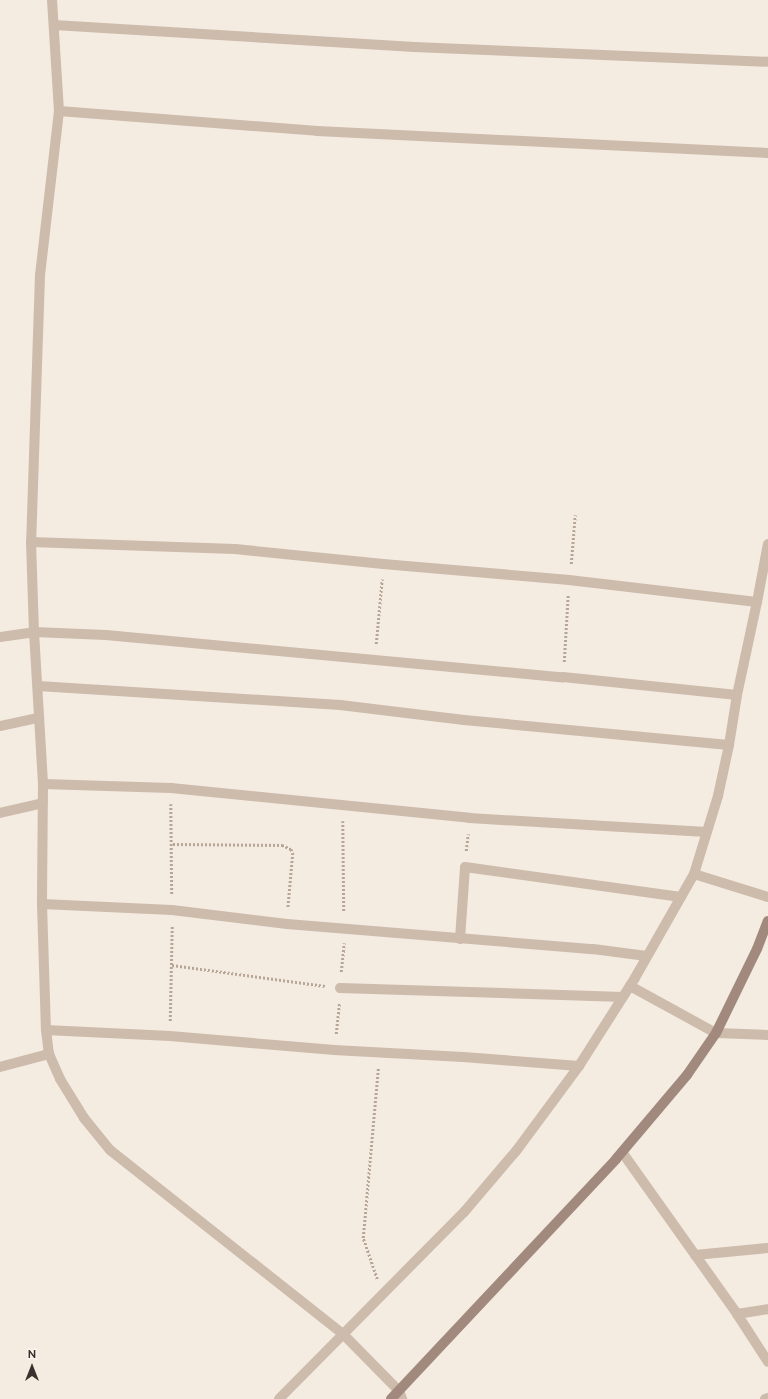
<!DOCTYPE html>
<style>
body{margin:0}
#map{position:relative;width:768px;height:1399px;overflow:hidden;background:#f4ebe1;font-family:Raleway,sans-serif}
div>[style]{position:absolute}
[style*='--x']{left:calc(var(--x)*1px);top:calc(var(--y)*1px);width:calc(var(--w)*1px);rotate:calc(var(--a)*1deg)}
.path>*{height:2.5px;margin-top:-1.25px;transform-origin:0;background:repeating-linear-gradient(90deg,#b9a596 0 2px,transparent 0 4px)}
.street>*{height:10px;margin:-5px;padding:0 5px;transform-origin:5px;border-radius:5px;background:#cdbbac}
.secondary>*{height:10px;margin:-5px;padding:0 5px;transform-origin:5px;border-radius:5px;background:#a18a7d}
span{translate:-50% -50%;white-space:nowrap;text-align:center;line-height:1.15;-webkit-text-stroke:3px #fbf5ee;paint-order:stroke}
.north{position:absolute;left:12px;top:1347px;width:40px;height:40px;-webkit-text-stroke:3px #fbf5ee;paint-order:stroke;rotate:0deg;font-size:11px;font-weight:700;line-height:16px;text-align:center;color:#3b302b}
.north::after{content:'';display:block;margin:auto;width:14px;height:18px;background:#3b302b;clip-path:polygon(50% 0,100% 100%,50% 72%,0 100%)}
</style>
<div id="map">
<div class="path">
<div style="--x:571;--y:564;--w:49;--a:-85.3"></div>
<div style="--x:376;--y:644;--w:65;--a:-84.7"></div>
<div style="--x:564;--y:662;--w:67;--a:-86.6"></div>
<div style="--x:171;--y:804;--w:91;--a:89.4"></div>
<div style="--x:343;--y:821;--w:91;--a:89.4"></div>
<div style="--x:173;--y:844;--w:109;--a:0.5"></div>
<div style="--x:282;--y:845;--w:10;--a:24"></div>
<div style="--x:291;--y:849;--w:4;--a:63"></div>
<div style="--x:293;--y:853;--w:56;--a:95.1"></div>
<div style="--x:466;--y:851;--w:17;--a:-83"></div>
<div style="--x:172;--y:965;--w:155;--a:7.8"></div>
<div style="--x:341;--y:972;--w:29;--a:-84"></div>
<div style="--x:170;--y:1021;--w:95;--a:-88.8"></div>
<div style="--x:336;--y:1034;--w:31;--a:-84"></div>
<div style="--x:377;--y:1279;--w:43;--a:-108.9"></div>
<div style="--x:363;--y:1238;--w:170;--a:-84.9"></div>
</div>
<div class="street">
<div style="--x:52;--y:0;--w:111;--a:86.4"></div>
<div style="--x:59;--y:111;--w:165;--a:96.6"></div>
<div style="--x:40;--y:275;--w:267;--a:91.9"></div>
<div style="--x:31;--y:542;--w:90;--a:88.1"></div>
<div style="--x:34;--y:632;--w:152;--a:86.6"></div>
<div style="--x:43;--y:784;--w:120;--a:90.5"></div>
<div style="--x:42;--y:904;--w:126;--a:88.2"></div>
<div style="--x:46;--y:1030;--w:24;--a:83"></div>
<div style="--x:49;--y:1054;--w:27;--a:66"></div>
<div style="--x:60;--y:1079;--w:46;--a:58.4"></div>
<div style="--x:84;--y:1118;--w:41;--a:50.9"></div>
<div style="--x:110;--y:1150;--w:297;--a:38.3"></div>
<div style="--x:343;--y:1334;--w:80;--a:45.5"></div>
<div style="--x:399;--y:1391;--w:9;--a:69"></div>
<div style="--x:54;--y:25;--w:361;--a:3.5"></div>
<div style="--x:414;--y:47;--w:354;--a:2.4"></div>
<div style="--x:59;--y:111;--w:259;--a:4.4"></div>
<div style="--x:317;--y:131;--w:452;--a:2.8"></div>
<div style="--x:31;--y:542;--w:204;--a:2"></div>
<div style="--x:235;--y:549;--w:149;--a:5.8"></div>
<div style="--x:383;--y:564;--w:187;--a:4.9"></div>
<div style="--x:569;--y:580;--w:189;--a:6.7"></div>
<div style="--x:757;--y:602;--w:59;--a:-79.3"></div>
<div style="--x:0;--y:637;--w:34;--a:-8"></div>
<div style="--x:34;--y:632;--w:72;--a:2.4"></div>
<div style="--x:106;--y:635;--w:459;--a:5.3"></div>
<div style="--x:563;--y:677;--w:175;--a:5.9"></div>
<div style="--x:38;--y:686;--w:303;--a:3.6"></div>
<div style="--x:340;--y:705;--w:125;--a:6.9"></div>
<div style="--x:464;--y:720;--w:266;--a:5.4"></div>
<div style="--x:729;--y:745;--w:52;--a:102.2"></div>
<div style="--x:718;--y:796;--w:82;--a:107.1"></div>
<div style="--x:694;--y:874;--w:120;--a:119.6"></div>
<div style="--x:635;--y:978;--w:104;--a:122.5"></div>
<div style="--x:579;--y:1066;--w:106;--a:126.5"></div>
<div style="--x:516;--y:1151;--w:80;--a:130.4"></div>
<div style="--x:464;--y:1212;--w:263;--a:134.7"></div>
<div style="--x:0;--y:726;--w:40;--a:-12"></div>
<div style="--x:729;--y:745;--w:51;--a:-80.9"></div>
<div style="--x:737;--y:695;--w:95;--a:-77.9"></div>
<div style="--x:43;--y:784;--w:128;--a:1.8"></div>
<div style="--x:171;--y:788;--w:300;--a:5.7"></div>
<div style="--x:469;--y:818;--w:238;--a:3.4"></div>
<div style="--x:0;--y:813;--w:44;--a:-13.1"></div>
<div style="--x:694;--y:874;--w:77;--a:17.3"></div>
<div style="--x:42;--y:904;--w:130;--a:2.6"></div>
<div style="--x:172;--y:910;--w:116;--a:6.9"></div>
<div style="--x:287;--y:924;--w:307;--a:4.7"></div>
<div style="--x:593;--y:949;--w:54;--a:7.4"></div>
<div style="--x:460;--y:939;--w:72;--a:-86"></div>
<div style="--x:465;--y:867;--w:218;--a:7.9"></div>
<div style="--x:630;--y:986;--w:98;--a:28.7"></div>
<div style="--x:716;--y:1033;--w:52;--a:2.2"></div>
<div style="--x:340;--y:988;--w:283;--a:1.8"></div>
<div style="--x:46;--y:1030;--w:124;--a:2.8"></div>
<div style="--x:170;--y:1036;--w:165;--a:4.9"></div>
<div style="--x:334;--y:1050;--w:129;--a:3.1"></div>
<div style="--x:463;--y:1057;--w:116;--a:4.4"></div>
<div style="--x:0;--y:1067;--w:51;--a:-14.9"></div>
<div style="--x:622;--y:1152;--w:199;--a:54.6"></div>
<div style="--x:737;--y:1314;--w:57;--a:57.1"></div>
<div style="--x:695;--y:1255;--w:73;--a:-5.5"></div>
<div style="--x:737;--y:1314;--w:31;--a:-9"></div>
<div style="--x:765;--y:1399;--w:3;--a:-18"></div>
</div>
<div class="secondary">
<div style="--x:391;--y:1399;--w:329;--a:-46.8"></div>
<div style="--x:616;--y:1159;--w:110;--a:-49.8"></div>
<div style="--x:687;--y:1075;--w:51;--a:-55.4"></div>
<div style="--x:716;--y:1033;--w:93;--a:-64"></div>
<div style="--x:757;--y:949;--w:30;--a:-69"></div>
</div>
<div class="north">N</div>
</div>
